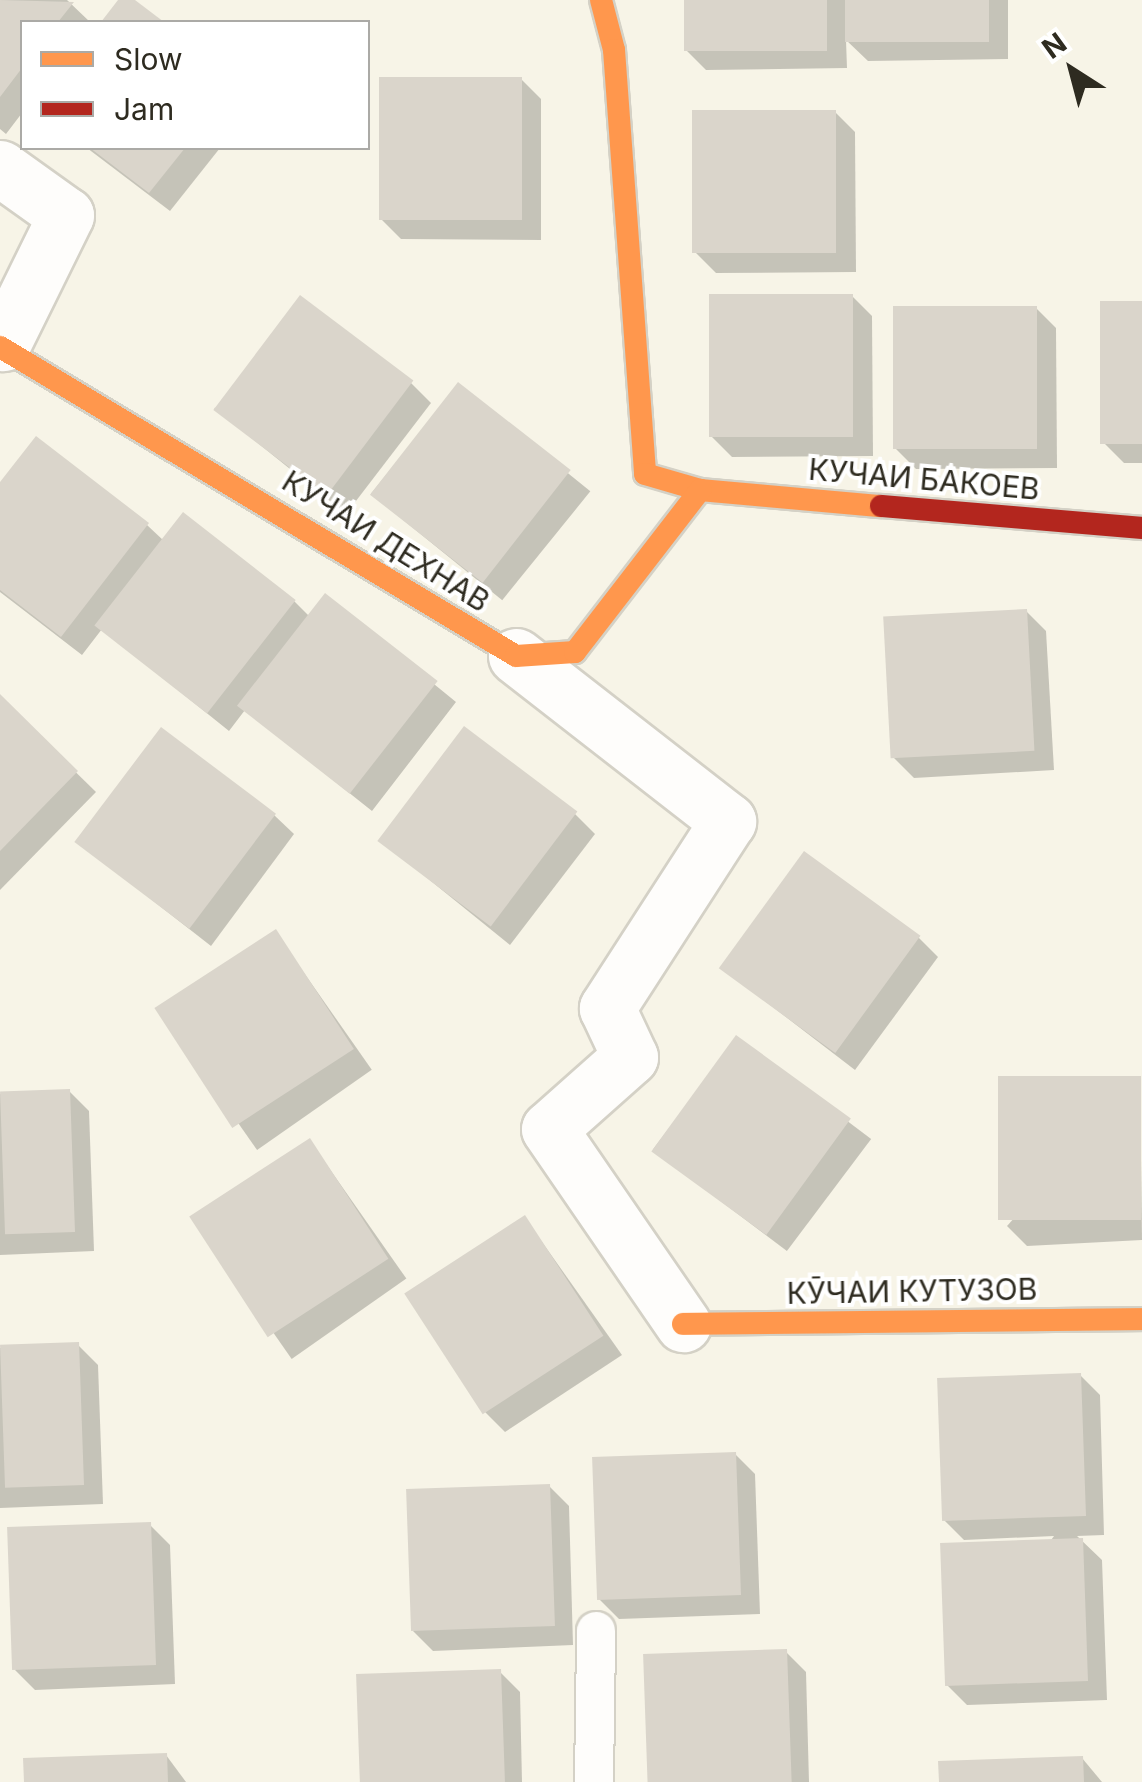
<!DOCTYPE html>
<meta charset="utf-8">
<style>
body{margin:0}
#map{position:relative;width:1142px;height:1782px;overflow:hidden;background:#f7f4e7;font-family:Inter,sans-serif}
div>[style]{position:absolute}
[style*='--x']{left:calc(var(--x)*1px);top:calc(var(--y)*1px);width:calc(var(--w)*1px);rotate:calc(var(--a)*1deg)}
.shadow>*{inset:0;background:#0003;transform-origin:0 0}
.building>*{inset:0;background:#dad5cb;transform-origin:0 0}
.roads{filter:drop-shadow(2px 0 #d4d1c6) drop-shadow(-2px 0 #d4d1c6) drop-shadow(0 2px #d4d1c6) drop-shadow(0 -2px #d4d1c6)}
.lane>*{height:38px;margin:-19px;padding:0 19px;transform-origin:19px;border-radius:19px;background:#fefdfb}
.street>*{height:55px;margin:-27.5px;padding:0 27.5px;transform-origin:27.5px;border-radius:27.5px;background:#fefdfb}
.slow>*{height:22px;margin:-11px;padding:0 11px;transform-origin:11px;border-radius:11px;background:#ff974d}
.jam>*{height:22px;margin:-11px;padding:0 11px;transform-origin:11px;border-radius:11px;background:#b3261e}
span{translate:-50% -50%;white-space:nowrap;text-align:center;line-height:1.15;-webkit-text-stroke:8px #fff;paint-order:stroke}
.street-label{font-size:30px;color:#2e2b20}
.legend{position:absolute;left:20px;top:20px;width:350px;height:130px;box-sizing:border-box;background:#fff;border:2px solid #abaaa6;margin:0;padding:12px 18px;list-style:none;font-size:30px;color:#2e2b20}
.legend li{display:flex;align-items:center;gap:20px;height:50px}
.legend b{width:50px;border:2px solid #abaaa6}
.north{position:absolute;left:1022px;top:20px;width:100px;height:100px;-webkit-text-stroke:8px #fff;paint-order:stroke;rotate:324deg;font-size:28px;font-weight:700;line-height:40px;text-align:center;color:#2e2b20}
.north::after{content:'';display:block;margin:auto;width:35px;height:45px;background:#2e2b20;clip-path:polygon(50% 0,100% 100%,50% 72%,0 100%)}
</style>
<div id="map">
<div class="shadow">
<div style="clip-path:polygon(0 0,67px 0,90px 22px,22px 22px,22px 113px,6px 134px,0 129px)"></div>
<div style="clip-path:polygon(686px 0,1008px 0,1008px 59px,868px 61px,846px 40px,847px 68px,706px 70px,686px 50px)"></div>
<div style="clip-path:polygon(521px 79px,541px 99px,541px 240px,401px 239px,381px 219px)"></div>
<div style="clip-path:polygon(835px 112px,855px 132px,856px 272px,716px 273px,696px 253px)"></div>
<div style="clip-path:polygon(87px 148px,220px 148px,170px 211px)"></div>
<div style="clip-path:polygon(852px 296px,872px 316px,873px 456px,732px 457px,712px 437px)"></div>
<div style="clip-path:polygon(1142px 303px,1142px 463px,1124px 463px,1104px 443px)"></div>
<div style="clip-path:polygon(1036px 308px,1056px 328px,1057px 468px,916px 469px,896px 449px)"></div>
<div style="clip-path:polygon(411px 383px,431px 403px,346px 514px,214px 408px)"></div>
<div style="left:459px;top:385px;width:169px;height:140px;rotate:39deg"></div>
<div style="clip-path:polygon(0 486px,147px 525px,164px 541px,294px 601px,310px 617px,326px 596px,456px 702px,372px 811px,245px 710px,229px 731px,102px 629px,82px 655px,0 592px)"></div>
<div style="clip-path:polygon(1026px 611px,1046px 631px,1054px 770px,914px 778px,894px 758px)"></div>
<div style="clip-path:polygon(0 698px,96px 792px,0 890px)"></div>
<div style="clip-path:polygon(575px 814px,595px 834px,510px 945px,379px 839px)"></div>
<div style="clip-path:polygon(274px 815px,294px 834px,211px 946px,79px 843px)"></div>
<div style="left:276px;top:933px;width:167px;height:140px;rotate:55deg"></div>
<div style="clip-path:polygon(918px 937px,938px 957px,855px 1070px,722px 968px)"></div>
<div style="left:737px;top:1038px;width:168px;height:140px;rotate:37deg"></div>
<div style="clip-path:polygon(1140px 1078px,1142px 1240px,1027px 1246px,1007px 1226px)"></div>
<div style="clip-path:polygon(69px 1091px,89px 1111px,94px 1251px,0 1255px,0 1094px)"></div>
<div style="left:310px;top:1141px;width:168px;height:140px;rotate:55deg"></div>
<div style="clip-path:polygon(525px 1218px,622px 1355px,505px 1432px,485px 1412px)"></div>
<div style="clip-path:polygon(78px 1345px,98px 1365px,103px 1504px,0 1508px,0 1348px)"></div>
<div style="clip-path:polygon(1080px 1375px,1100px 1395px,1104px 1535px,1077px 1536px,1102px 1560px,1107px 1700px,967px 1705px,947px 1685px,1054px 1536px,964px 1540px,944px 1520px)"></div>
<div style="clip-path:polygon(735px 1454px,755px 1474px,760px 1614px,619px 1619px,599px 1599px)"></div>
<div style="clip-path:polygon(549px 1486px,569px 1506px,573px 1645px,433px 1651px,413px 1631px)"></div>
<div style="clip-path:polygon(150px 1525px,170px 1545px,175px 1684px,35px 1690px,15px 1670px)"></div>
<div style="clip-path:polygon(786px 1652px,806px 1672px,809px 1782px,650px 1782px)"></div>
<div style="clip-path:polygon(500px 1672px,520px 1692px,522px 1782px,362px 1782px)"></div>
<div style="clip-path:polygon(166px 1755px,186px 1782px,27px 1782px)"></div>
<div style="clip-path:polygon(1082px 1758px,1102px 1782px,942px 1782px)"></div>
</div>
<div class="building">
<div style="clip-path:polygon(0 0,74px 2px,58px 22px,22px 22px,22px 68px,0 97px)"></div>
<div style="clip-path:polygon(118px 0,135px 0,164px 22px,101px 22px)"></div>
<div style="left:684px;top:0;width:143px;height:51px"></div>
<div style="left:845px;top:0;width:144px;height:42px"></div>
<div style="left:379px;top:77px;width:143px;height:143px"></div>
<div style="left:836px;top:110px;width:143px;height:144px;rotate:90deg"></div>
<div style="clip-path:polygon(90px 148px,185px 148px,149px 193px)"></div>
<div style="left:853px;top:294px;width:143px;height:144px;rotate:90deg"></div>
<div style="left:300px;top:295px;width:142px;height:144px;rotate:37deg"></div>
<div style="left:1100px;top:301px;width:42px;height:143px"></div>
<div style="left:1037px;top:306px;width:143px;height:144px;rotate:90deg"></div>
<div style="left:458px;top:382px;width:143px;height:143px;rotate:38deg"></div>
<div style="clip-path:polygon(36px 436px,149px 523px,61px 637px,0 590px,0 482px)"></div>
<div style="left:183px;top:512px;width:143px;height:144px;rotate:38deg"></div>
<div style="left:325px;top:593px;width:143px;height:143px;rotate:38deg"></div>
<div style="left:1027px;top:609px;width:142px;height:144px;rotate:87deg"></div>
<div style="clip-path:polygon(0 694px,78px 771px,0 851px)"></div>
<div style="left:464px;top:726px;width:142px;height:144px;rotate:37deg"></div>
<div style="left:161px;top:727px;width:144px;height:144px;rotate:37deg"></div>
<div style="left:804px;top:851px;width:144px;height:145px;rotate:36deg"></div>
<div style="left:276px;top:929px;width:143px;height:145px;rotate:57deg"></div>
<div style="left:736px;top:1035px;width:142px;height:144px;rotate:36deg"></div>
<div style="left:1141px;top:1076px;width:144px;height:143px;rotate:90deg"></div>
<div style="left:70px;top:1089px;width:143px;height:70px;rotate:88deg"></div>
<div style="left:310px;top:1138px;width:144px;height:144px;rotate:57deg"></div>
<div style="left:525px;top:1215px;width:144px;height:144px;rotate:57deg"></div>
<div style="left:79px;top:1342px;width:143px;height:79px;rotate:88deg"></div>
<div style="left:1081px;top:1373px;width:143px;height:144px;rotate:88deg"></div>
<div style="left:736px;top:1452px;width:143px;height:144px;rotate:88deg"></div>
<div style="left:550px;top:1484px;width:142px;height:144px;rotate:88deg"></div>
<div style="left:151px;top:1522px;width:143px;height:144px;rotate:88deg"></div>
<div style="left:1083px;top:1538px;width:143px;height:143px;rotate:88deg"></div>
<div style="left:787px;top:1649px;width:133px;height:144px;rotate:88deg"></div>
<div style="left:501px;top:1669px;width:113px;height:145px;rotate:88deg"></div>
<div style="clip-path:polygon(167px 1753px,168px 1782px,24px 1782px,23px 1758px)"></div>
<div style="clip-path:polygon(1083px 1756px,1084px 1782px,939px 1782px,938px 1761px)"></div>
</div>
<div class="roads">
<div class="lane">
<div style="--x:594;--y:1782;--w:151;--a:-89.2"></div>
</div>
<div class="street">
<div style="--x:0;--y:168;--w:81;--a:35.5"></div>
<div style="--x:66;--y:215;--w:143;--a:116.2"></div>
<div style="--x:516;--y:656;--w:269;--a:37.9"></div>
<div style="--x:728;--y:821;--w:223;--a:122.9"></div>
<div style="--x:607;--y:1008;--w:54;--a:64.9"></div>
<div style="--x:630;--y:1057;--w:108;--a:138.4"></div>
<div style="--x:549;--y:1129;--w:237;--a:55.5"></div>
</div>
<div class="slow">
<div style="--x:601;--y:0;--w:52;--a:75.4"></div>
<div style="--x:614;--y:50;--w:425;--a:85.8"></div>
<div style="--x:645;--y:474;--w:57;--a:16.2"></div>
<div style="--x:700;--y:490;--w:182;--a:5.1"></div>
<div style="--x:0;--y:347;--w:601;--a:30.91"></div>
<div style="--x:516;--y:656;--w:59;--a:-3.9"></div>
<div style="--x:575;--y:652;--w:205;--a:-52.3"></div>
<div style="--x:683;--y:1324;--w:459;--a:-0.6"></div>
</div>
<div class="jam">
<div style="--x:881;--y:506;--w:262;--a:4.8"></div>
</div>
</div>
<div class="street-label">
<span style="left:924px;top:479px;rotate:5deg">КУЧАИ БАКОЕВ</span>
<span style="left:386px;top:541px;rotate:32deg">КУЧАИ ДЕХНАВ</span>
<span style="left:912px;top:1291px;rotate:-1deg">КӮЧАИ КУТУЗОВ</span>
</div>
<ul class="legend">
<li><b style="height:12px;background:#ff974d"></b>Slow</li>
<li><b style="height:12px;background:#b3261e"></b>Jam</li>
</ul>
<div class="north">N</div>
</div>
